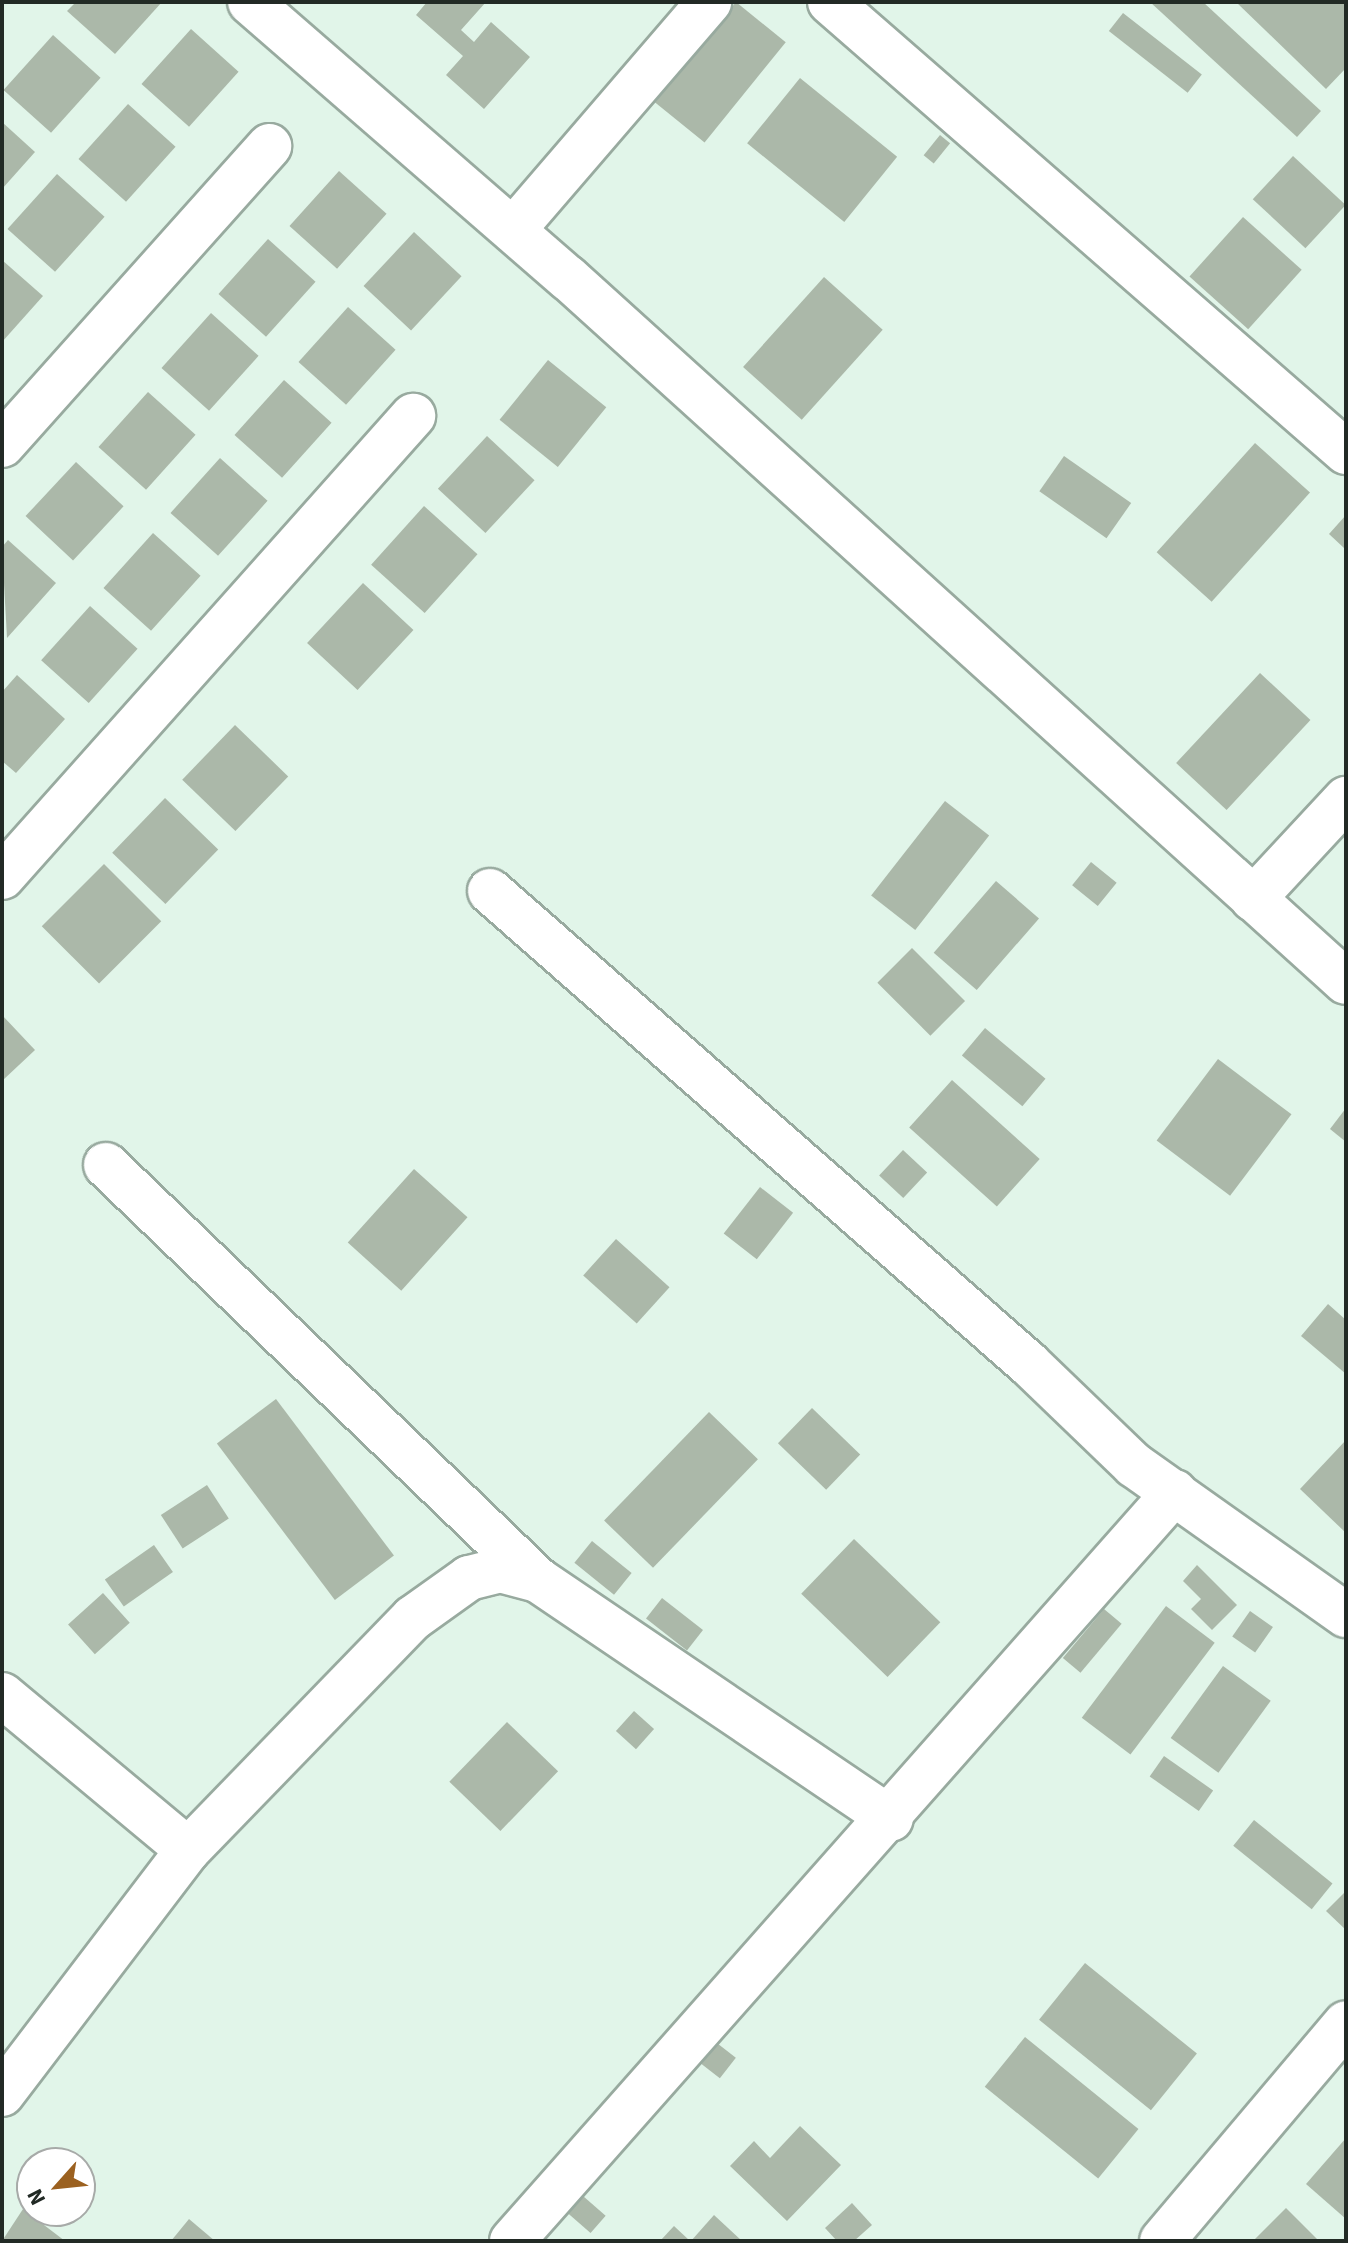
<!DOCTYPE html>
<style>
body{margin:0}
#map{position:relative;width:1348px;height:2243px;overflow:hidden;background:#e1f5e9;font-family:"Source Sans 3",sans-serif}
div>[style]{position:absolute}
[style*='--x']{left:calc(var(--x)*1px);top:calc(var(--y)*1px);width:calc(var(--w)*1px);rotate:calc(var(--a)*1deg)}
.building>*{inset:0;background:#abb8a9;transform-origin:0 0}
.roads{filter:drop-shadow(2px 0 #98aa9f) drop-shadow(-2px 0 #98aa9f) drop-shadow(0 2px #98aa9f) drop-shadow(0 -2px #98aa9f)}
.street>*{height:44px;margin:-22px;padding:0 22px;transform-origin:22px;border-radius:22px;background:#fff}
span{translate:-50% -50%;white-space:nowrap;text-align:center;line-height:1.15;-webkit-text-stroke:7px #fff;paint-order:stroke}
.frame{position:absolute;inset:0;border:4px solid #222a25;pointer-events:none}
.north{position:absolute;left:16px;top:2147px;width:80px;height:80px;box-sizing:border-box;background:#fff;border:2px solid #a7aaa8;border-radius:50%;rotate:243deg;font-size:22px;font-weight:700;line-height:32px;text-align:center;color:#222a25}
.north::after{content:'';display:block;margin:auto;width:28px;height:36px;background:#9b6120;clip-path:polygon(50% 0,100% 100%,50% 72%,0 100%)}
</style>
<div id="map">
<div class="building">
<div style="clip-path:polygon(76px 2px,162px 2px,115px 54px,67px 11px)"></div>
<div style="clip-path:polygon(427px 2px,486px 2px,461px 30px,474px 42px,491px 22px,530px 57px,484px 109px,446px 75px,463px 56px,416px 15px)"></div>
<div style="left:736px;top:2px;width:64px;height:129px;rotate:39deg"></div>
<div style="clip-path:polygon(1150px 2px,1203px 2px,1321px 111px,1297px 137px)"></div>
<div style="clip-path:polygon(1236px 2px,1346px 2px,1346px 68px,1326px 89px)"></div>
<div style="left:1123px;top:13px;width:100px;height:23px;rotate:38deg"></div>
<div style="left:191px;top:29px;width:64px;height:74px;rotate:42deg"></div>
<div style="left:53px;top:35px;width:64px;height:74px;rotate:42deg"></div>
<div style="left:800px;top:78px;width:125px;height:84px;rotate:39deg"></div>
<div style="left:128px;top:104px;width:64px;height:74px;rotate:42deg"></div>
<div style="clip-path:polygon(2px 122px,35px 152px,2px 189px)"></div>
<div style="left:940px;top:135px;width:13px;height:26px;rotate:39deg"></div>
<div style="left:1293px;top:156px;width:72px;height:59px;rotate:43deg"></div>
<div style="left:339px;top:171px;width:64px;height:74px;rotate:42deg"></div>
<div style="left:57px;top:174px;width:64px;height:74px;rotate:42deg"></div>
<div style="left:1243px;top:217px;width:79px;height:80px;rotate:42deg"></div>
<div style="left:414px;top:232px;width:65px;height:74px;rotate:43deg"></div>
<div style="left:268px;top:239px;width:64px;height:74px;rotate:42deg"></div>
<div style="clip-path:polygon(2px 260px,43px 296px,2px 342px)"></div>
<div style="left:824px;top:277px;width:79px;height:121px;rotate:42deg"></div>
<div style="left:348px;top:307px;width:64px;height:74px;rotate:42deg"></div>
<div style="left:211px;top:313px;width:64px;height:74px;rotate:42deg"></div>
<div style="left:548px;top:360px;width:75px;height:77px;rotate:39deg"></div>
<div style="left:284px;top:380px;width:64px;height:74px;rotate:42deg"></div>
<div style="left:148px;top:392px;width:64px;height:74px;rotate:42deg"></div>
<div style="left:487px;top:436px;width:65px;height:72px;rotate:43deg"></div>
<div style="left:1255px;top:443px;width:74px;height:147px;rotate:42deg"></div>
<div style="left:1064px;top:456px;width:82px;height:43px;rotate:35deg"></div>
<div style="left:220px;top:458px;width:64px;height:74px;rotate:42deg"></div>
<div style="left:76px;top:462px;width:65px;height:74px;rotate:43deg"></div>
<div style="left:424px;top:506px;width:72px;height:79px;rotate:42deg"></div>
<div style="clip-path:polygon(1346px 515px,1346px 545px,1344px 548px,1329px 534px)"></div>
<div style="left:153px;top:533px;width:64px;height:74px;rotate:42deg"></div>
<div style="clip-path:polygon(8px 540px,56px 583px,7px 638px,2px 547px)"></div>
<div style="left:363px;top:583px;width:69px;height:82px;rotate:43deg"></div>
<div style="left:90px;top:606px;width:64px;height:73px;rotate:42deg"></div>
<div style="left:1260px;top:673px;width:69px;height:123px;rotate:43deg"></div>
<div style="clip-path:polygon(17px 675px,65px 719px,16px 773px,2px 761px,2px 692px)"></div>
<div style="left:235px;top:725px;width:74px;height:76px;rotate:44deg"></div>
<div style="left:165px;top:798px;width:74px;height:76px;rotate:44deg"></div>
<div style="left:945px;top:801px;width:56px;height:120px;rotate:38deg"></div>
<div style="left:1091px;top:862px;width:33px;height:30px;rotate:39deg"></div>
<div style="left:104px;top:864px;width:81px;height:88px;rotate:45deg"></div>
<div style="left:996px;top:881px;width:57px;height:95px;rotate:41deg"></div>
<div style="left:912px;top:948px;width:75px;height:49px;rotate:45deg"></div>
<div style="clip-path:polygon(2px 1015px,35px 1050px,2px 1081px)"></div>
<div style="left:985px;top:1028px;width:79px;height:36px;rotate:40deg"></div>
<div style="left:1218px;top:1059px;width:92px;height:102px;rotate:37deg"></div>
<div style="left:952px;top:1080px;width:118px;height:64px;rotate:42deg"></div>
<div style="clip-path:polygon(1346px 1108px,1346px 1142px,1330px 1129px)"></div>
<div style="left:903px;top:1150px;width:33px;height:35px;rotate:43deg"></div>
<div style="left:414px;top:1169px;width:72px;height:99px;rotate:42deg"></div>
<div style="left:760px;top:1187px;width:42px;height:59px;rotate:38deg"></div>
<div style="left:616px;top:1239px;width:72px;height:49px;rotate:42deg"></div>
<div style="clip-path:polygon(1328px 1304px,1346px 1320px,1346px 1374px,1301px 1336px)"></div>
<div style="left:276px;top:1399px;width:196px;height:74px;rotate:53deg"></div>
<div style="left:812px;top:1408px;width:67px;height:49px;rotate:44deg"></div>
<div style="left:709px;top:1412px;width:68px;height:151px;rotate:44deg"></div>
<div style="clip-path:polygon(1346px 1440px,1346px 1533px,1300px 1489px)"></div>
<div style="left:207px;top:1485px;width:40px;height:55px;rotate:57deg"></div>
<div style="left:854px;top:1539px;width:120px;height:76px;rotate:44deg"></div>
<div style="left:592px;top:1541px;width:51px;height:28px;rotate:39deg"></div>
<div style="left:154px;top:1545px;width:33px;height:60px;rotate:55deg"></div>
<div style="clip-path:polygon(1197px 1565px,1237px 1605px,1212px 1630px,1191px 1609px,1201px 1599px,1183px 1581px)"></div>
<div style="left:103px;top:1593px;width:40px;height:47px;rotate:48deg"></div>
<div style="left:662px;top:1598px;width:52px;height:26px;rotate:38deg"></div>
<div style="left:1166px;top:1606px;width:61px;height:140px;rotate:37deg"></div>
<div style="left:1104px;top:1609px;width:23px;height:64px;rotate:40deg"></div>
<div style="left:1250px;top:1611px;width:28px;height:31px;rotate:35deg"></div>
<div style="left:1223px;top:1666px;width:59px;height:89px;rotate:36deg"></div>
<div style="left:634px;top:1711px;width:27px;height:27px;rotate:42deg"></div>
<div style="left:507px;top:1722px;width:71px;height:83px;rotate:44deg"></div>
<div style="left:1164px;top:1756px;width:60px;height:25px;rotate:35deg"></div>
<div style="left:1254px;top:1820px;width:101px;height:33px;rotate:39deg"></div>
<div style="clip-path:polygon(1346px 1891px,1346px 1930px,1326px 1911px)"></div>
<div style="left:1085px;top:1963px;width:144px;height:73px;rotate:39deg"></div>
<div style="left:1025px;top:2037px;width:146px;height:64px;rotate:39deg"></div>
<div style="left:713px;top:2040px;width:29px;height:26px;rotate:38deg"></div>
<div style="clip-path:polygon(800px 2126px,841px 2165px,787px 2221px,730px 2166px,754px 2141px,770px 2158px)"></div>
<div style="clip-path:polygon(1346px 2138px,1346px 2219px,1306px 2184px)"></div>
<div style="left:583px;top:2196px;width:30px;height:23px;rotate:41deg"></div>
<div style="clip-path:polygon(852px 2203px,872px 2225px,854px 2241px,837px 2241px,825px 2228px)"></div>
<div style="clip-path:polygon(1286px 2208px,1319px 2241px,1253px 2241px)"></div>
<div style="clip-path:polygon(23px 2209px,65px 2241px,2px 2241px)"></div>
<div style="clip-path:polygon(714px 2215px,742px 2241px,691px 2241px)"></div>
<div style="clip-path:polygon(189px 2219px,215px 2241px,171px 2241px)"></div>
<div style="clip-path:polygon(674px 2226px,690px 2241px,660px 2241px)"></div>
</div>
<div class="roads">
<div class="street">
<div style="--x:250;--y:2;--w:421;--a:41"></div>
<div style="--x:568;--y:278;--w:1049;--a:42.14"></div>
<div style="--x:830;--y:2;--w:685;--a:41.09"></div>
<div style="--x:513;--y:230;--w:301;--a:-49.3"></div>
<div style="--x:2;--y:445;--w:401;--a:-48.2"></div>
<div style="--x:2;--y:877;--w:618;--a:-48.28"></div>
<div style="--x:490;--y:891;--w:717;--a:41.27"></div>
<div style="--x:1029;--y:1364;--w:146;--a:43.9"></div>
<div style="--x:1134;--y:1465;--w:260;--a:35.3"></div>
<div style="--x:1253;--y:899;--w:137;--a:-47.1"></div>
<div style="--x:106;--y:1165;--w:599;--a:43.85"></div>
<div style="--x:2;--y:1695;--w:242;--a:39.8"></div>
<div style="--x:2;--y:2094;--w:307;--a:-52.7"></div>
<div style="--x:188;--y:1850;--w:323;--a:-45.9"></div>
<div style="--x:413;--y:1618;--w:69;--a:-35.5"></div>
<div style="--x:469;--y:1578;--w:32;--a:-14"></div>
<div style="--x:500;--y:1570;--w:39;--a:15"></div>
<div style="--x:538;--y:1580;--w:426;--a:34.1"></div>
<div style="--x:512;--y:2241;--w:1000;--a:-48.49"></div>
<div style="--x:1162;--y:2241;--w:285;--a:-49.8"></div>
</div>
</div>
<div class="frame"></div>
<div class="north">N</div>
</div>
